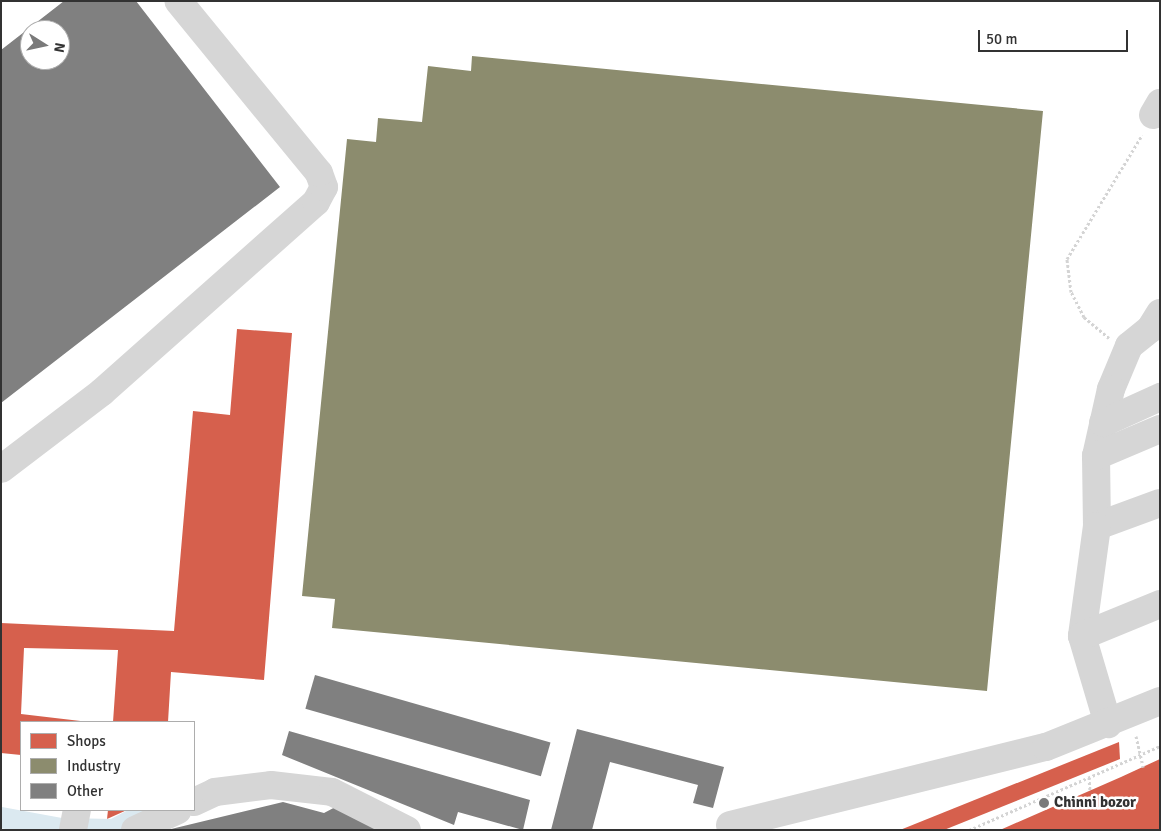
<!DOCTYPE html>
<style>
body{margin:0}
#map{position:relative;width:1161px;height:831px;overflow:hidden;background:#fff;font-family:Signika,sans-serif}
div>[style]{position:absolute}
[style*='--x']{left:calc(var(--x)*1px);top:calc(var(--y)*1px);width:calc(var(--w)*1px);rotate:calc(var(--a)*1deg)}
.shops>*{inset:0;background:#d6604d}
.industry>*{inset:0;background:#8c8c6e}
.canal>*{height:21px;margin:-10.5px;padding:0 10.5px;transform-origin:10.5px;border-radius:10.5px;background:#dbe9f0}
.building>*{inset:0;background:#808080;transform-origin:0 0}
.path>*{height:3px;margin-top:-1.5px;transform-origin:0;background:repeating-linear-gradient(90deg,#d4d4d4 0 2.5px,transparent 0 5px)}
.minor>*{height:28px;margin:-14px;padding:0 14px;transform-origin:14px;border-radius:14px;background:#d6d6d6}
.dots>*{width:14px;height:14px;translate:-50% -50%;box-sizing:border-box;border:2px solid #fff;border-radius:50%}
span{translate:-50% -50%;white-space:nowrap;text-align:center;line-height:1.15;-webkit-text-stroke:5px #fff;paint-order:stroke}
.poi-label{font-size:15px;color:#323232;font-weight:700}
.left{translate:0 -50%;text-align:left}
.frame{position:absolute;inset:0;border:2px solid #323232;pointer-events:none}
.legend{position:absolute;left:20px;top:721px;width:175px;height:90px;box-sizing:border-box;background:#fff;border:1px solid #adadad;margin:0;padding:6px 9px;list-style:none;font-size:15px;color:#323232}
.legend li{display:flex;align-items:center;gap:10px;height:25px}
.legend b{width:25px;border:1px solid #adadad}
.north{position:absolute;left:20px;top:20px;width:50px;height:50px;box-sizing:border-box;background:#fff;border:1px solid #adadad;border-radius:50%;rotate:100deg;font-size:14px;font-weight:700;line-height:20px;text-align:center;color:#323232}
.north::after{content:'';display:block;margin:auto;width:18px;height:22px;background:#7a7a7a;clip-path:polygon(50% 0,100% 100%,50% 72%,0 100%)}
.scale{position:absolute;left:978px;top:30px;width:150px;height:22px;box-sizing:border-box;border:2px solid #323232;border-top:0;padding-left:6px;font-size:15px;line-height:18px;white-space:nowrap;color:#323232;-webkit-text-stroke:4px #fff;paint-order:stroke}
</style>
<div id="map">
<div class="shops">
<div style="clip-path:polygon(237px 329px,292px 333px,264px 680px,171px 672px,168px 722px,113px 722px,118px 650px,24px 648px,21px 714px,89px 722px,21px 722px,21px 755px,1px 753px,1px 623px,174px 631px,193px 411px,230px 415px)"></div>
<div style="clip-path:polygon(1119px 742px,1120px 759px,944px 830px,900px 830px)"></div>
<div style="clip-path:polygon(1160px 759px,1160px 830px,1000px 830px,1121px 777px)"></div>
<div style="clip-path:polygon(108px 810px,127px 810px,107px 819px)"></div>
</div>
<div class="industry">
<div style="clip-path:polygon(472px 56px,1043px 111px,987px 691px,332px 628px,335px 599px,302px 596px,347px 139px,376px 142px,378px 118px,422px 122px,428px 66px,471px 71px)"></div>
</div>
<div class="canal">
<div style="--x:1;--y:817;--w:61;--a:10.4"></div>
<div style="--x:61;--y:828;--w:52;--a:1.1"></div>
<div style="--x:113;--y:829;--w:40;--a:-28"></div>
</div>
<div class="building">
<div style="clip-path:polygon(evenodd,64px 1px,136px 1px,280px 187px,1px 403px,1px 50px,64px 1px,30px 30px,60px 30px,60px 60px,30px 60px,30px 30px)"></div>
<div style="left:315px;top:675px;width:245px;height:35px;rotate:16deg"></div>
<div style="clip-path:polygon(577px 729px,724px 767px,713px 808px,693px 803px,698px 785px,610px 762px,592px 830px,551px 830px)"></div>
<div style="clip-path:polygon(289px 731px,530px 800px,523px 830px,458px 812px,454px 825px,282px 755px)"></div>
<div style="clip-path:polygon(283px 802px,324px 813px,341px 804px,382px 830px,167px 830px)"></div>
</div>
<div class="path">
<div style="--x:1109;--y:338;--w:33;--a:-140"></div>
<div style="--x:1084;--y:317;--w:28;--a:-117"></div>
<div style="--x:1071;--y:292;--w:33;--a:-97"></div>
<div style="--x:1067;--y:259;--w:145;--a:-58.8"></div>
<div style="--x:1136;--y:736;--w:32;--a:77"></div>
<div style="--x:1089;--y:777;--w:13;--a:86"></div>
<div style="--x:969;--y:830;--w:209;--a:-23.7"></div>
</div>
<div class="minor">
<div style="--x:1153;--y:115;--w:14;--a:-60"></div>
<div style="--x:1160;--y:313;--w:19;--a:122"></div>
<div style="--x:1150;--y:329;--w:27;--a:141"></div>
<div style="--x:1129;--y:346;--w:47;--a:112.7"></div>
<div style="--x:1111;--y:389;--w:69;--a:102.6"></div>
<div style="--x:1096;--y:456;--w:70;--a:89.2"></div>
<div style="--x:1097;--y:526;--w:67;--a:-20.1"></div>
<div style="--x:1103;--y:423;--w:63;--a:-24.5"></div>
<div style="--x:1096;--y:456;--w:69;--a:-22.9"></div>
<div style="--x:1;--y:469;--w:127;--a:-37.3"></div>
<div style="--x:102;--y:392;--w:286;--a:-41.6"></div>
<div style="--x:316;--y:202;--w:17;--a:-62"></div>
<div style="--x:324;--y:187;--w:15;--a:-110"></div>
<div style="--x:319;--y:173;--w:222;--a:-129.3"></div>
<div style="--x:1097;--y:526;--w:111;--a:97.8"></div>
<div style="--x:1082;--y:636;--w:92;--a:73.5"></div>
<div style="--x:1082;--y:636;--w:84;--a:-22.3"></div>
<div style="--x:194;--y:802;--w:23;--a:-25"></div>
<div style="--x:215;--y:792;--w:56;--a:-7.1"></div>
<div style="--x:271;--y:785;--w:61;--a:6.5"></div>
<div style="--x:332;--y:792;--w:84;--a:26.9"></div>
<div style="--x:730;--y:825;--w:325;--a:-13.9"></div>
<div style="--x:1046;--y:747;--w:123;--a:-22"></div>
<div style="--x:73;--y:830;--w:20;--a:-79"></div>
<div style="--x:135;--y:830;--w:47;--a:-24.9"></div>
</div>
<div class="dots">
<div style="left:1044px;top:803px;background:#7a7a7a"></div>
</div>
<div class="poi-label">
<span class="left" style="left:1054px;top:803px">Chinni bozor</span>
</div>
<div class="frame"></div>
<ul class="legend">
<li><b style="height:14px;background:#d6604d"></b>Shops</li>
<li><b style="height:14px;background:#8c8c6e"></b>Industry</li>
<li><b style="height:14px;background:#808080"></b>Other</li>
</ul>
<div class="north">N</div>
<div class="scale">50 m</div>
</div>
